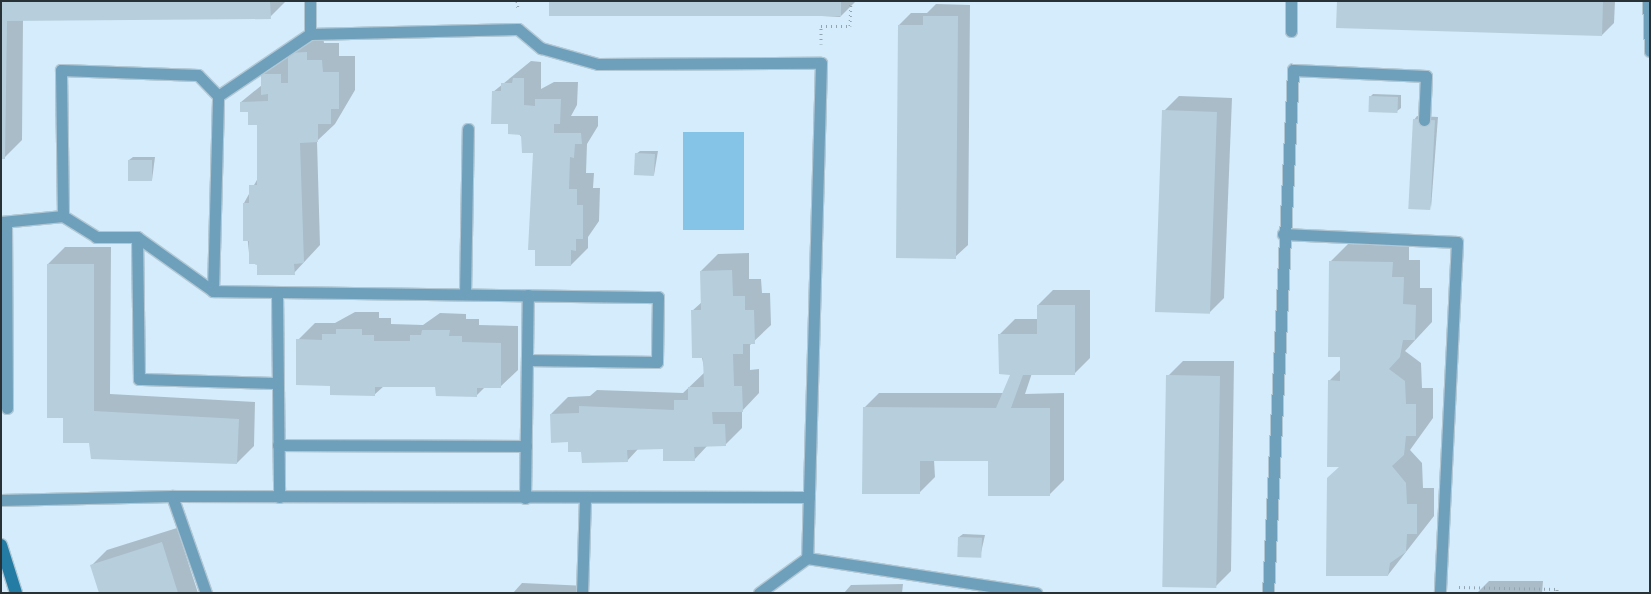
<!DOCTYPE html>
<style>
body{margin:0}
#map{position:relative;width:1651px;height:594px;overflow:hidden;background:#d4ecfb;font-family:Montserrat,sans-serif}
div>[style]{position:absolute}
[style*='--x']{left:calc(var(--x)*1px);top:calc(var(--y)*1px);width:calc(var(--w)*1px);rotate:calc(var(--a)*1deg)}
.green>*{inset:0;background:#85c4e7;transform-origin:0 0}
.shadow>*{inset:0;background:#0003}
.building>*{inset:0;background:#b7cfdd;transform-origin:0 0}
.path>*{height:3px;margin-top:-1.5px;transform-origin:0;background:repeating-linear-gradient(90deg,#92a5b0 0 1px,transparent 0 5px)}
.roads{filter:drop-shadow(1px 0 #b2c7d4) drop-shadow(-1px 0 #b2c7d4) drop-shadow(0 1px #b2c7d4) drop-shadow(0 -1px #b2c7d4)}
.lane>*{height:11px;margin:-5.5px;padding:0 5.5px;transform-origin:5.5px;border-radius:5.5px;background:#6ea0bc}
.secondary>*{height:12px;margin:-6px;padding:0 6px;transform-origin:6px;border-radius:6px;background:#247ca5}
span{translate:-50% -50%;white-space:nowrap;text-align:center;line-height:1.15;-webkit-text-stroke:5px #fff;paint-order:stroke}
.frame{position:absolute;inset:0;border:2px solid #283136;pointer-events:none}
</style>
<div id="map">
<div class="green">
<div style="left:683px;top:132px;width:61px;height:98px"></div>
</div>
<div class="shadow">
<div style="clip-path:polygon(1px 1px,286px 1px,270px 17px,23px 19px,22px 140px,5px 157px)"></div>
<div style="clip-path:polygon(550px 1px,856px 1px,840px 17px)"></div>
<div style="clip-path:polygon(1339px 1px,1615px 1px,1614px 23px,1602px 35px)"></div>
<div style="clip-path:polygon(936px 4px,970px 5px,968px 245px,955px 257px,899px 25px,911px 13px,927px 13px)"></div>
<div style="clip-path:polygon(306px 36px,323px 36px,324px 43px,339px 43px,339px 56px,355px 56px,355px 90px,335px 124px,317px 141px,320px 245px,294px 273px,250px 263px,244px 203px,258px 178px,258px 124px,241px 102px,262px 85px,262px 74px,279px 57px,289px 57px)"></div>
<div style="clip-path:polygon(531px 61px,541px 62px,541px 89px,554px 82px,578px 82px,577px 105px,571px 116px,598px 116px,598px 126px,587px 144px,586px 173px,594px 173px,593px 188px,600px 188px,599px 221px,588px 237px,588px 248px,571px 265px,535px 152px,509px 123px,493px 92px)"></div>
<div style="clip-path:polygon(1373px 94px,1401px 95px,1401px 108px,1397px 111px,1370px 97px)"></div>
<div style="clip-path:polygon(1179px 96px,1232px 98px,1224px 298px,1209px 313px,1164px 111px)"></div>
<div style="clip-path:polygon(1417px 116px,1438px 117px,1431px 208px,1414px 120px)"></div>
<div style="clip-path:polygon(640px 151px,658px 151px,654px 175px,636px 154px)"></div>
<div style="clip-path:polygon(133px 157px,155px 157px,152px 180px,129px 160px)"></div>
<div style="clip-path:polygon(1348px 244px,1409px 245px,1409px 260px,1420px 260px,1420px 288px,1432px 288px,1432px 322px,1405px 351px,1421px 363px,1422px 388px,1433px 388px,1433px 418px,1410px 450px,1422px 463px,1423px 488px,1434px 488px,1434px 516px,1388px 575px,1341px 466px,1329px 381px,1341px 369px,1331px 261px)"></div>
<div style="clip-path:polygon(65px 247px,111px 247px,110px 394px,255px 402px,254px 446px,237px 463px,91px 442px,65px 417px,48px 264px)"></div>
<div style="clip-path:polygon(749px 253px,749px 279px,761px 279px,762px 293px,770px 293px,771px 325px,750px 345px,750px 370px,759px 369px,759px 393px,742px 411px,742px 428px,725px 445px,708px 445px,694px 460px,664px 448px,639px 448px,627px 461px,583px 450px,569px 441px,551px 414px,568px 397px,590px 396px,597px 390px,683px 393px,705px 372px,692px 311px,702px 302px,701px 271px,718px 254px)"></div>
<div style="clip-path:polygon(1053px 290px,1090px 290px,1090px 358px,1075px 373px,1032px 373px,1025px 394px,1064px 393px,1064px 480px,1049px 495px,989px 460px,934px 460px,935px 477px,920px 492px,864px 408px,879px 393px,1004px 393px,1012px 373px,1000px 334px,1015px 319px,1039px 319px,1038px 305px)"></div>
<div style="clip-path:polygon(355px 312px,379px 312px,379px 318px,391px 318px,391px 324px,423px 325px,440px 313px,466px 314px,466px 319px,479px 319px,479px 325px,518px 326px,518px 370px,500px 387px,485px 387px,476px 396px,437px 386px,384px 386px,374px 395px,331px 385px,298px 340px,315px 323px,335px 323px)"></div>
<div style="clip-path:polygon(1183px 361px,1234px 361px,1231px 571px,1216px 586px,1168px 376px)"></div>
<div style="clip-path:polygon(177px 528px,198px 593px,100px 593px,92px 565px,107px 550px)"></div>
<div style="clip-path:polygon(963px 534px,985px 535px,980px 557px,959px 537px)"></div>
<div style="clip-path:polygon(1489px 581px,1543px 581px,1542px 593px,1477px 593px)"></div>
<div style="clip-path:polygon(522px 583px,587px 586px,587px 593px,513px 593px)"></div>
<div style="clip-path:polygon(903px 584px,902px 593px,844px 593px,851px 585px)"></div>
</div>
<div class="building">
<div style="clip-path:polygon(1px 1px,270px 1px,271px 19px,7px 21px,5px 159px,1px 159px)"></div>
<div style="left:549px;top:1px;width:292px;height:15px"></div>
<div style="clip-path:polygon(1337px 1px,1603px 1px,1602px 36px,1336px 28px)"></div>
<div style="clip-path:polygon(923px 16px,958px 16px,956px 259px,896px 258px,898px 25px,923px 25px)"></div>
<div style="clip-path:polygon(307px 52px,307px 60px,322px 60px,323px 72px,339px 72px,339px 109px,331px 109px,331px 124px,318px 124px,318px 142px,300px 143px,304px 263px,294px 264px,295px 275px,257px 275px,257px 264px,249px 264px,249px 241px,243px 241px,243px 203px,249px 203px,249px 185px,257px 185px,257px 125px,248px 125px,248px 112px,240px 112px,240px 102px,268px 101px,268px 94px,261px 95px,261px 74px,281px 74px,281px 83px,288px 83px,288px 53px)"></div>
<div style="clip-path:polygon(513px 78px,524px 78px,524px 105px,535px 106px,535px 99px,561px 99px,560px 124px,554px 124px,554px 133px,581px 133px,582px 144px,575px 144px,574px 158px,570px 157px,569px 189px,577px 189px,577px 205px,583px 205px,583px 239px,576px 239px,576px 251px,571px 250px,571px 266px,535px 266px,535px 250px,528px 250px,533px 153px,522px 153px,521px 135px,508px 134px,508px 124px,491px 124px,492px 91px,501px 91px,501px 83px,512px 83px)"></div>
<div style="left:1369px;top:96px;width:29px;height:16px;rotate:2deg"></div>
<div style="left:1162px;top:110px;width:55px;height:202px;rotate:2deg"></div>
<div style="left:1413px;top:119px;width:22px;height:90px;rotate:3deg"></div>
<div style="left:635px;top:153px;width:20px;height:22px;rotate:3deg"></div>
<div style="left:128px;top:160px;width:24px;height:21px"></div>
<div style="clip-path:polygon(1329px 261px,1393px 262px,1392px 277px,1404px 277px,1403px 304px,1416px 305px,1415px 340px,1403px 340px,1400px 357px,1389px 369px,1405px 381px,1406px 404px,1416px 404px,1416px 436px,1406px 436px,1404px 455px,1392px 466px,1406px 483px,1407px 504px,1417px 504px,1417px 534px,1407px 534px,1406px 552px,1390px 563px,1388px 576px,1326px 576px,1327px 478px,1339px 467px,1327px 467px,1328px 380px,1340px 381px,1340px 357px,1328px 357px)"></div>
<div style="clip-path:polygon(47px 264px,94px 264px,94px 411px,239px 419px,237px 464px,91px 459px,89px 443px,63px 443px,63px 418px,47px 418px)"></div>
<div style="clip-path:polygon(732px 270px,733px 296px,745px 296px,745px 310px,754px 310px,755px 344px,743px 344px,743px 354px,733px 354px,734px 386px,742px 386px,743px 412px,712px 412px,713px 424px,725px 424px,726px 446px,694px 447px,695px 461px,663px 461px,663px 449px,627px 450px,628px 462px,582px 463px,581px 452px,568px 452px,568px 442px,551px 443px,550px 414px,579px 413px,579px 406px,674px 410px,674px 400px,688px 400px,688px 387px,704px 387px,703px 358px,692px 358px,691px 310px,701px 310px,700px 271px)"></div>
<div style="clip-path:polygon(1037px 305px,1075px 305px,1075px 375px,1023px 375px,1011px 408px,1050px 408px,1050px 496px,988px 496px,988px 461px,920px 461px,920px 494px,862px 494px,863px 407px,996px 408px,1010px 375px,999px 374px,998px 334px,1037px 334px)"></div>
<div style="clip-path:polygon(336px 329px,362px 329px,362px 335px,374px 335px,374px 341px,410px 341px,410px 335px,421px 335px,422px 330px,450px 330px,449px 336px,462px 336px,462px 342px,501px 343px,501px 388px,477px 388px,477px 397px,436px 396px,435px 387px,375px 387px,375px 396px,330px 395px,330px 386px,296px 385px,296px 339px,322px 340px,322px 334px,336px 334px)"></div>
<div style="left:1166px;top:375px;width:54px;height:212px;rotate:1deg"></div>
<div style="left:958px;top:537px;width:24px;height:20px;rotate:2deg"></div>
<div style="clip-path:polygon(162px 542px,178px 593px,99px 593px,90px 565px)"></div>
</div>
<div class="path">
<div style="--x:517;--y:1;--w:8;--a:83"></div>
<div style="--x:821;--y:44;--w:18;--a:-90"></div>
<div style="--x:821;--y:26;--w:29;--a:0"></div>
<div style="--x:850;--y:26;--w:25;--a:-88"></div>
<div style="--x:1459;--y:587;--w:98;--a:1.2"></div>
<div style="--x:1557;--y:589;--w:4;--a:90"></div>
</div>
<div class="roads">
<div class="lane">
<div style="--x:1291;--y:1;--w:30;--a:90"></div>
<div style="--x:1648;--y:1;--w:50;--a:87.7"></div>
<div style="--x:310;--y:34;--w:33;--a:-90"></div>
<div style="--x:63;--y:216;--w:39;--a:32"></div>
<div style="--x:96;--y:237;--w:41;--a:0"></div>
<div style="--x:137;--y:237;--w:93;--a:35.4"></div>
<div style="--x:213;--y:291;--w:195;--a:-88.5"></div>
<div style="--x:1;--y:222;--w:62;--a:-5.5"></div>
<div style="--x:63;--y:216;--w:146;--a:-90.8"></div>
<div style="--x:61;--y:70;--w:137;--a:2.1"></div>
<div style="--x:198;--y:75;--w:29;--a:46"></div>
<div style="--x:218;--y:96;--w:111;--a:-34"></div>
<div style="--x:310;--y:34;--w:208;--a:-1.4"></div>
<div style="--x:518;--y:29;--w:30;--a:40"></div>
<div style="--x:541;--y:48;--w:59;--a:15.7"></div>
<div style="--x:598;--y:64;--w:223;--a:-0.3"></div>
<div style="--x:821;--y:63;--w:495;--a:91.6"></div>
<div style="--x:6;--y:222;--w:186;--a:89.7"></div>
<div style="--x:1283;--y:234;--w:174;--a:2.6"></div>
<div style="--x:1457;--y:242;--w:351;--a:92.8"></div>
<div style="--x:137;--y:237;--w:142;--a:89.2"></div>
<div style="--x:139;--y:379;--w:138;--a:1.7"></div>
<div style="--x:213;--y:291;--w:445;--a:0.8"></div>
<div style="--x:658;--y:297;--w:65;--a:90.9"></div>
<div style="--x:657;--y:362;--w:130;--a:-179.1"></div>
<div style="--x:277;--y:292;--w:205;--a:89.4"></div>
<div style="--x:465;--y:294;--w:165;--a:-89"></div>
<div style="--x:278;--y:445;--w:248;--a:0.2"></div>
<div style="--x:172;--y:496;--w:103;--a:70.7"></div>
<div style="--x:525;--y:498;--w:203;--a:-89.2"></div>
<div style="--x:1;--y:500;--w:171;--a:-1.3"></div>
<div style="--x:172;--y:496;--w:637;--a:0.09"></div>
<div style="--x:582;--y:593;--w:96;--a:-88.2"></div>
<div style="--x:759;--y:593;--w:59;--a:-36.1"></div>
<div style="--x:807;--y:558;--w:232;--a:8.7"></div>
<div style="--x:1268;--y:593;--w:524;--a:-87.26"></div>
<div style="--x:1293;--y:70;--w:133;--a:2.6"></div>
<div style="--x:1426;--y:76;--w:44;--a:92.6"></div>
</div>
<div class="secondary">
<div style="--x:1;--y:545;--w:50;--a:72.6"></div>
</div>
</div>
<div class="frame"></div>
</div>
